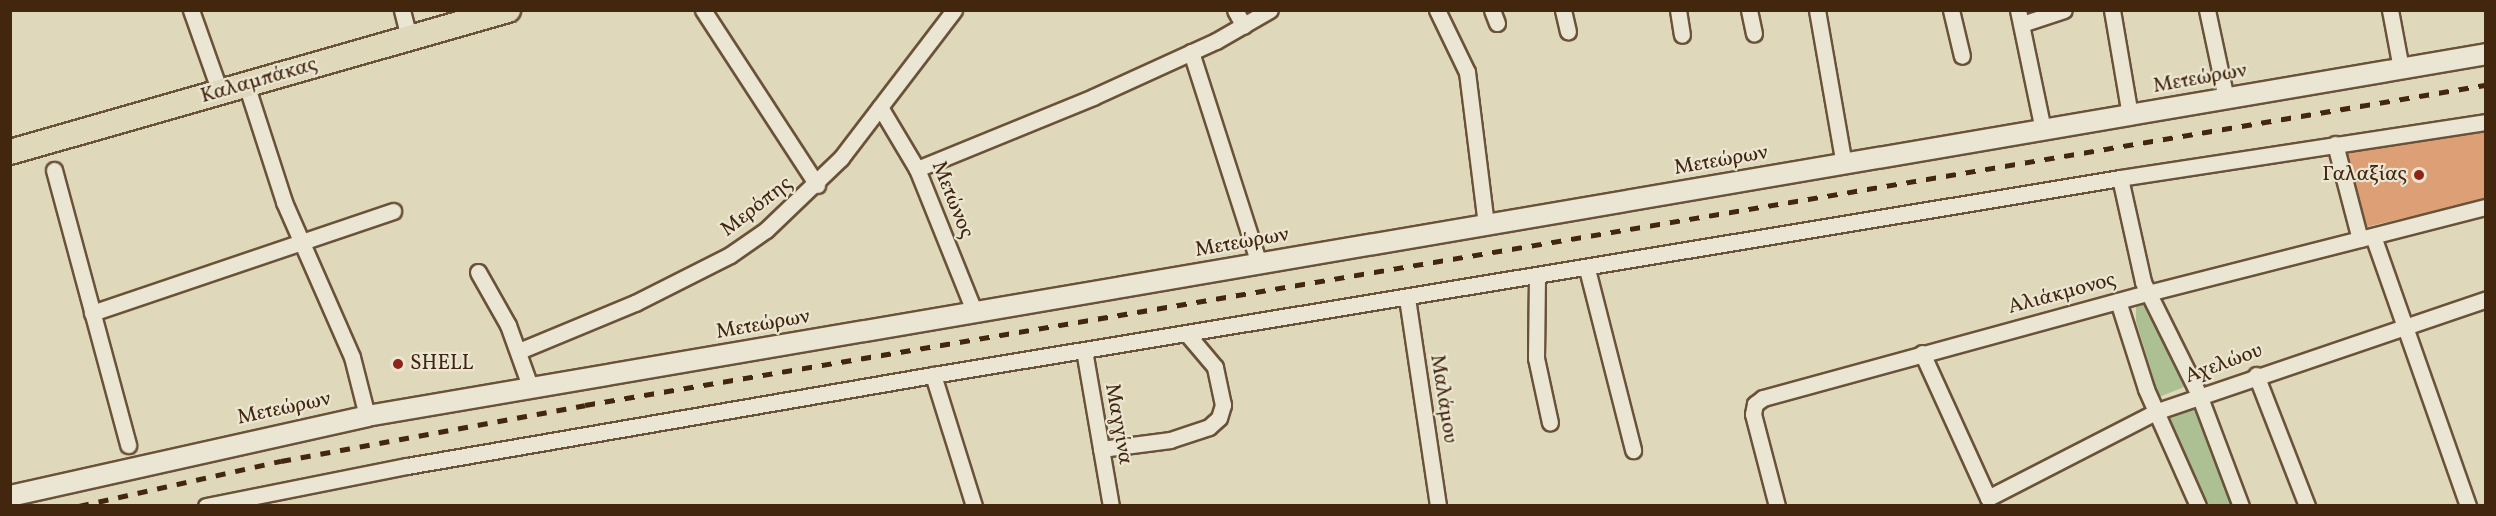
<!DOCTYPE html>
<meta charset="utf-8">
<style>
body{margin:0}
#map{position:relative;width:2496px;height:516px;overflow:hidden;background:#e0d8bb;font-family:Vollkorn,serif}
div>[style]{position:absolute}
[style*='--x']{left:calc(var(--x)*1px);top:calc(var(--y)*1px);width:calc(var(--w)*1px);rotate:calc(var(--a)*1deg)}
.green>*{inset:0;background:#acc094}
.building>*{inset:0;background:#dc9f76}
.roads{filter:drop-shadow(2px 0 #6a5238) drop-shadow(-2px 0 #6a5238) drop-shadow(0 2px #6a5238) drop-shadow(0 -2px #6a5238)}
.minor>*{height:15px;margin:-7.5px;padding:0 7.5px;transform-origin:7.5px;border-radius:7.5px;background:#ebe6d3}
.tertiary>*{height:20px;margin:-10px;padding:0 10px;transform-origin:10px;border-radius:10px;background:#ebe6d3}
.primary>*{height:24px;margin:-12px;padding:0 12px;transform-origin:12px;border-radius:12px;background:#e0d8bb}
.rail>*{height:4.5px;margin-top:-2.25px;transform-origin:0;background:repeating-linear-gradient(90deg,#42260d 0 10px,transparent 0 20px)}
.dots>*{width:16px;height:16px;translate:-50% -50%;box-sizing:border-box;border:3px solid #ebe6d3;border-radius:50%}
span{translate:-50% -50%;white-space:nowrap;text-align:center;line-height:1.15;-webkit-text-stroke:4.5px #ebe6d3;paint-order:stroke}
.street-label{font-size:21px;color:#42260d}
.poi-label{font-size:21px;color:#42260d}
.right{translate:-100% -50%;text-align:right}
.left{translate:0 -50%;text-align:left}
.frame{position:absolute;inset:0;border:12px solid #42260d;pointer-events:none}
</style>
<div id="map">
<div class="green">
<div style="clip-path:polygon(2143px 301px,2184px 387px,2159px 397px,2136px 321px,2136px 307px)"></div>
<div style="clip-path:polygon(2194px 404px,2234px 505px,2209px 505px,2167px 417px,2170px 412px)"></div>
</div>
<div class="building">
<div style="clip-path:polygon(2486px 132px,2486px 199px,2366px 227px,2347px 152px)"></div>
</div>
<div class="roads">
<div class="minor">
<div style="--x:191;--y:10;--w:87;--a:70.5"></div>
<div style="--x:402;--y:10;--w:29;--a:76"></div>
<div style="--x:703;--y:10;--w:209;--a:56.9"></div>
<div style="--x:1235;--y:10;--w:18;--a:61"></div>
<div style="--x:1437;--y:10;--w:69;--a:64.2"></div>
<div style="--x:1467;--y:72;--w:154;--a:82.9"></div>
<div style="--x:1492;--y:10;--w:14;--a:69"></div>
<div style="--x:1563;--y:10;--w:22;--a:77"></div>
<div style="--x:1678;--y:10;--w:25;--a:81"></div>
<div style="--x:1749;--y:10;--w:24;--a:78"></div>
<div style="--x:1817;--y:10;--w:156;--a:80.1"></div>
<div style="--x:1951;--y:10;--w:47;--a:76.6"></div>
<div style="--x:2018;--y:10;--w:123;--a:78.2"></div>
<div style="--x:2112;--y:10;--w:107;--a:80.3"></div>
<div style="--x:2207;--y:10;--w:91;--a:77.9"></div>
<div style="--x:2390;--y:10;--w:59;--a:79.3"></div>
<div style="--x:2022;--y:24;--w:44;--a:-18.4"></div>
<div style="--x:1191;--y:52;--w:223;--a:72.2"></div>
<div style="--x:246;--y:84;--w:124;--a:72.1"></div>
<div style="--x:284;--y:202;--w:169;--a:66.3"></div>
<div style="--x:352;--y:357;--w:61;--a:75.7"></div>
<div style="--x:880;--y:107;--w:72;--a:59.2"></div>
<div style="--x:917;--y:169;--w:155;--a:68.1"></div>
<div style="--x:2335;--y:144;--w:98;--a:75.3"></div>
<div style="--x:917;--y:169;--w:190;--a:-22.2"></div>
<div style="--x:1093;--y:97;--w:135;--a:-24.5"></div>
<div style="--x:1216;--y:41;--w:62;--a:-29.9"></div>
<div style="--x:54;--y:170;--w:285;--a:74.9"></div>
<div style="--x:2120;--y:178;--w:107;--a:77.5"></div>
<div style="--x:2143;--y:282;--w:126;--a:63.6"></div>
<div style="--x:2199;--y:395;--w:119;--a:69.3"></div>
<div style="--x:2373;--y:236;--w:286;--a:70.6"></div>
<div style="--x:1587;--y:269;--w:187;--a:75.7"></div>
<div style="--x:478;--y:272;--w:61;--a:60.5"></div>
<div style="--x:508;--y:325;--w:68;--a:70.2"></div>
<div style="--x:1537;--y:276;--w:82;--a:90.7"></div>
<div style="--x:1536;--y:358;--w:66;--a:77.8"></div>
<div style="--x:1407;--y:298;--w:210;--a:81.5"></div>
<div style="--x:2118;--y:301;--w:92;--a:72.3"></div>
<div style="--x:2146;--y:389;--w:128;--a:66"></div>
<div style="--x:92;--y:313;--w:318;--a:-18.7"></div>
<div style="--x:1084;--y:350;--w:158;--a:80.2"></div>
<div style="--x:519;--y:351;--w:126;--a:-22.5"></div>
<div style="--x:635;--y:303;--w:106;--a:-26.8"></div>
<div style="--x:730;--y:255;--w:44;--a:-34.8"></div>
<div style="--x:766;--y:230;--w:104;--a:-43.8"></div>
<div style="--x:841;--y:158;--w:186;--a:-52.6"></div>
<div style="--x:1922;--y:353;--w:159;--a:65.5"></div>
<div style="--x:1988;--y:498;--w:188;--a:-27.2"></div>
<div style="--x:2155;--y:412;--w:350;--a:-18.8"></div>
<div style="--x:933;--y:375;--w:137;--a:72.6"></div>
<div style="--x:2256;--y:375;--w:141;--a:68.7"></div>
<div style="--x:1101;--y:449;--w:70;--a:-7.4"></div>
<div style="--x:1170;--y:440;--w:41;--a:-18.4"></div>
<div style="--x:1209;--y:427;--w:13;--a:-42"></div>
<div style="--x:1219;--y:418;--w:14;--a:-73"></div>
<div style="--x:1223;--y:405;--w:39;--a:-102"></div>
<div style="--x:1215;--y:367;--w:43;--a:-130.3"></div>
<div style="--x:206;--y:506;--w:205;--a:-11.3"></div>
<div style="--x:407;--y:466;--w:534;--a:-9.82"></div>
<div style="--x:933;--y:375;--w:1203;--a:-9.42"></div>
<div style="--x:2120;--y:178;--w:370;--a:-8.7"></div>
<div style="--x:1777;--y:506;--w:95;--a:-104.6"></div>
<div style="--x:1753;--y:414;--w:10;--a:-79"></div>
<div style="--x:1755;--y:404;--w:10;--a:-37"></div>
<div style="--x:1763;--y:398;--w:399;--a:-15.3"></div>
<div style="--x:2148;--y:293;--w:349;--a:-14.3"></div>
</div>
<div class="tertiary">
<div style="--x:10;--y:496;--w:366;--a:-12.6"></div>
<div style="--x:367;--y:416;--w:2150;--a:-9.69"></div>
</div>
<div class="primary">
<div style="--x:10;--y:152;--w:518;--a:-15.92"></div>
</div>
</div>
<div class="rail">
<div style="--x:79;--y:506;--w:207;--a:-12.6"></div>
<div style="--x:281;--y:461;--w:309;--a:-10.4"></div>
<div style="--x:585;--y:405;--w:1928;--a:-9.56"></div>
</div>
<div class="dots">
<div style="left:2419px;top:175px;background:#8f2418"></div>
<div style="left:398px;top:364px;background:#8f2418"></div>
</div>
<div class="street-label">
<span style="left:2200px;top:79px;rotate:-10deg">Μετεώρων</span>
<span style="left:259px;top:81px;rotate:-16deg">Καλαμπάκας</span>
<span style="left:1721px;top:161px;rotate:-10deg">Μετεώρων</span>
<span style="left:952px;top:200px;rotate:68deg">Μετώνος</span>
<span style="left:757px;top:207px;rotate:-38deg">Μερόπης</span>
<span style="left:1242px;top:243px;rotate:-10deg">Μετεώρων</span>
<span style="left:2062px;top:294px;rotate:-15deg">Αλιάκμονος</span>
<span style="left:763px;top:325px;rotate:-10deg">Μετεώρων</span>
<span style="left:2224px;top:364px;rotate:-20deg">Αχελώου</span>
<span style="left:1443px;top:399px;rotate:81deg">Μαλάμου</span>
<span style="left:284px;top:409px;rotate:-12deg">Μετεώρων</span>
<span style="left:1118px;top:424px;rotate:80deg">Μαγγίνα</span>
</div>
<div class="poi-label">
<span class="right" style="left:2407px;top:175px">Γαλαξίας</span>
<span class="left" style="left:410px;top:364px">SHELL</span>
</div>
<div class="frame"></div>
</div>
